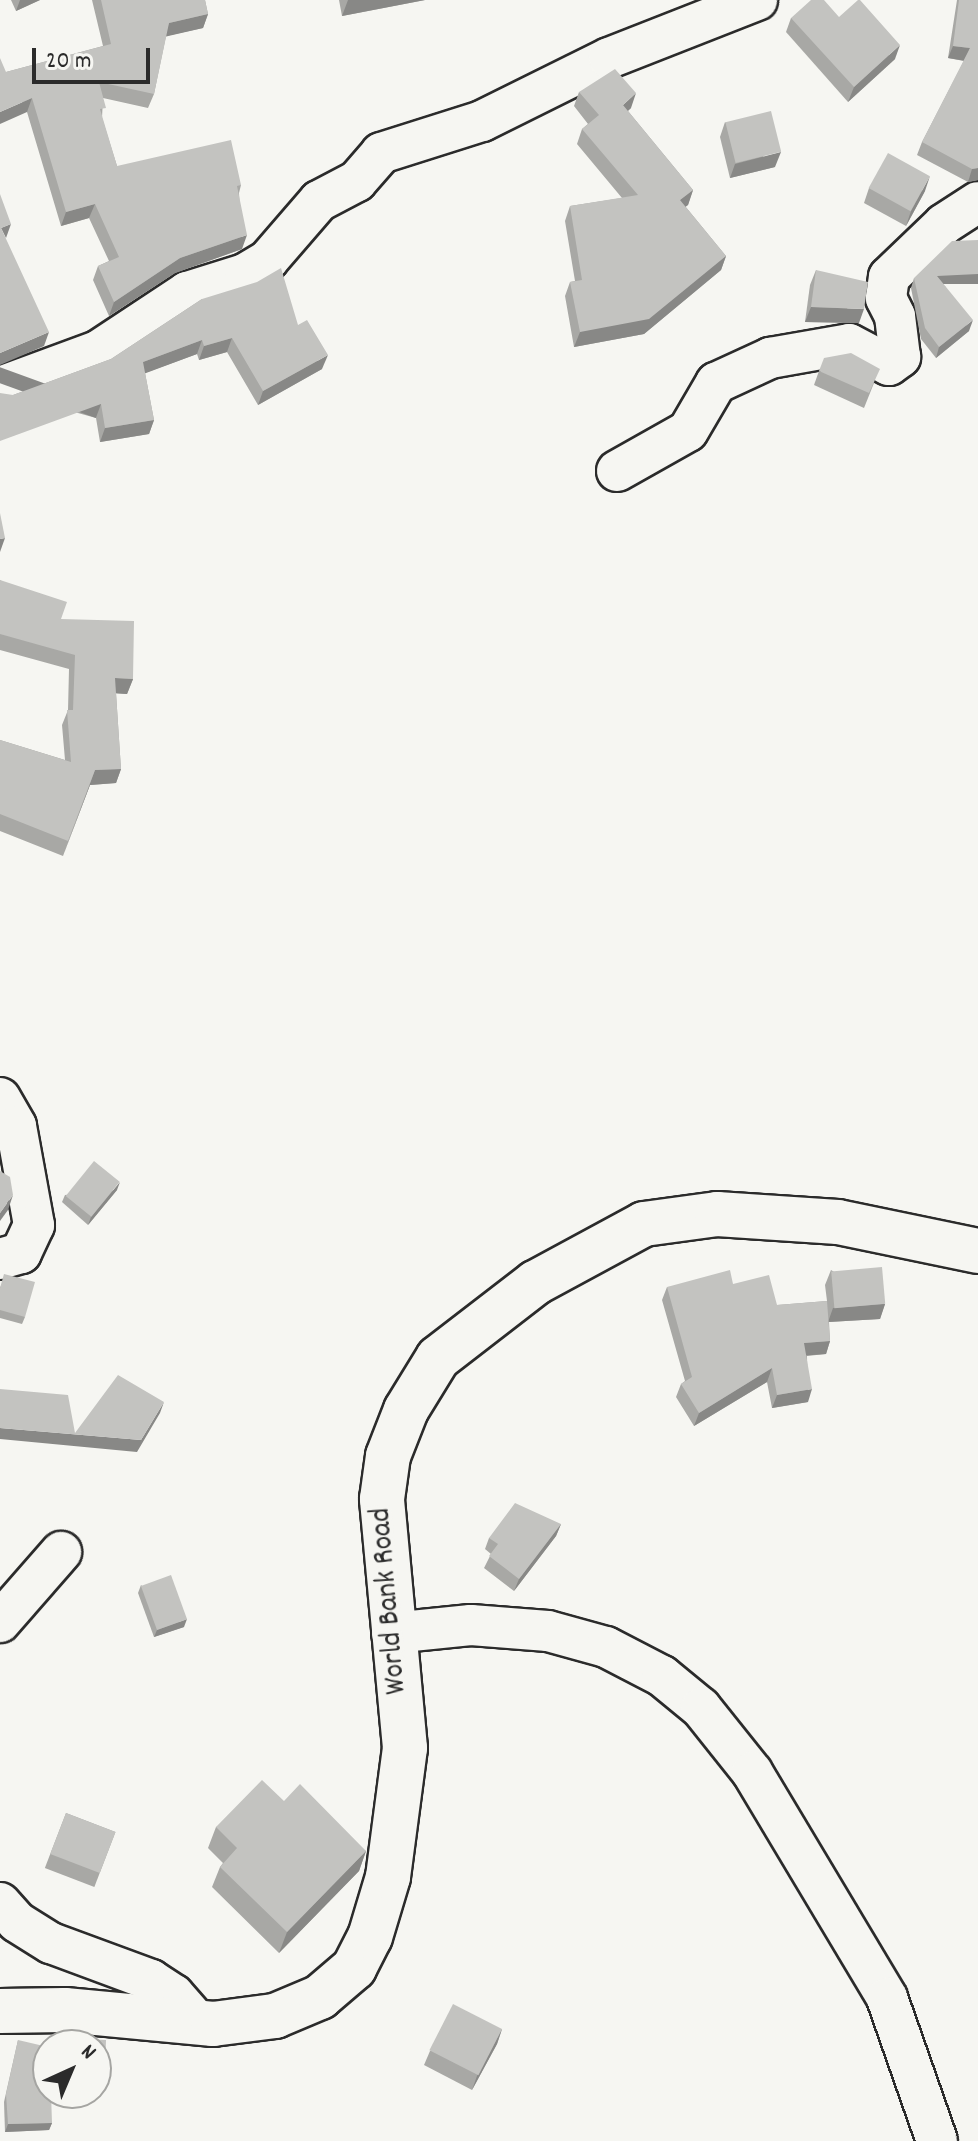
<!DOCTYPE html>
<style>
body{margin:0}
#map{position:relative;width:978px;height:2141px;overflow:hidden;background:#f6f6f2;font-family:Dekko,sans-serif}
div>[style]{position:absolute}
[style*='--x']{left:calc(var(--x)*1px);top:calc(var(--y)*1px);width:calc(var(--w)*1px);rotate:calc(var(--a)*1deg)}
.roads{filter:drop-shadow(2px 0 #2b2b2b) drop-shadow(-2px 0 #2b2b2b) drop-shadow(0 2px #2b2b2b) drop-shadow(0 -2px #2b2b2b)}
.minor>*{height:40px;margin:-20px;padding:0 20px;transform-origin:20px;border-radius:20px;background:#f6f6f2}
.major>*{height:44px;margin:-22px;padding:0 22px;transform-origin:22px;border-radius:22px;background:#f6f6f2}
.wall>*{inset:0;background:#a8a8a5;transform-origin:0 0}
.shaded-wall>*{inset:0;background:#888886;transform-origin:0 0}
.building>*{inset:0;background:#c3c3c0;transform-origin:0 0}
span{translate:-50% -50%;white-space:nowrap;text-align:center;line-height:1.15;-webkit-text-stroke:8px #f6f6f2;paint-order:stroke}
.street-label{font-size:30px;color:#2b2b2b}
.north{position:absolute;left:32px;top:2029px;width:80px;height:80px;box-sizing:border-box;background:#f6f6f2;border:2px solid #a5a5a2;border-radius:50%;rotate:44deg;font-size:22px;font-weight:700;line-height:32px;text-align:center;color:#2b2b2b}
.north::after{content:'';display:block;margin:auto;width:28px;height:36px;background:#2b2b2b;clip-path:polygon(50% 0,100% 100%,50% 72%,0 100%)}
.scale{position:absolute;left:32px;top:48px;width:118px;height:36px;box-sizing:border-box;border:4px solid #2b2b2b;border-top:0;padding-left:10px;font-size:24px;line-height:28px;white-space:nowrap;color:#2b2b2b;-webkit-text-stroke:6px #f6f6f2;paint-order:stroke}
</style>
<div id="map">
<div class="roads">
<div class="minor">
<div style="--x:0;--y:387;--w:104;--a:-20.2"></div>
<div style="--x:98;--y:351;--w:107;--a:-33.5"></div>
<div style="--x:187;--y:292;--w:61;--a:-17.2"></div>
<div style="--x:245;--y:274;--w:27;--a:-31"></div>
<div style="--x:268;--y:260;--w:78;--a:-49.2"></div>
<div style="--x:319;--y:201;--w:43;--a:-27.8"></div>
<div style="--x:357;--y:181;--w:37;--a:-49"></div>
<div style="--x:381;--y:153;--w:106;--a:-17.6"></div>
<div style="--x:482;--y:121;--w:142;--a:-26.4"></div>
<div style="--x:609;--y:58;--w:159;--a:-21.4"></div>
<div style="--x:617;--y:471;--w:81;--a:-29.4"></div>
<div style="--x:688;--y:431;--w:56;--a:-59.7"></div>
<div style="--x:716;--y:383;--w:60;--a:-24.8"></div>
<div style="--x:770;--y:358;--w:80;--a:-10"></div>
<div style="--x:849;--y:344;--w:45;--a:27.7"></div>
<div style="--x:889;--y:365;--w:14;--a:-36"></div>
<div style="--x:900;--y:357;--w:41;--a:-97"></div>
<div style="--x:895;--y:316;--w:20;--a:-117"></div>
<div style="--x:886;--y:298;--w:21;--a:-82"></div>
<div style="--x:889;--y:277;--w:76;--a:-43.9"></div>
<div style="--x:944;--y:224;--w:40;--a:-32.9"></div>
<div style="--x:0;--y:1098;--w:32;--a:60"></div>
<div style="--x:16;--y:1126;--w:101;--a:79.7"></div>
<div style="--x:34;--y:1225;--w:31;--a:115"></div>
<div style="--x:21;--y:1253;--w:22;--a:164"></div>
<div style="--x:0;--y:1622;--w:93;--a:-48.9"></div>
<div style="--x:392;--y:1633;--w:79;--a:-5.8"></div>
<div style="--x:471;--y:1625;--w:77;--a:4.5"></div>
<div style="--x:548;--y:1631;--w:60;--a:15.4"></div>
<div style="--x:606;--y:1647;--w:63;--a:27.4"></div>
<div style="--x:662;--y:1676;--w:50;--a:39.4"></div>
<div style="--x:701;--y:1708;--w:82;--a:51.4"></div>
<div style="--x:752;--y:1772;--w:263;--a:59.1"></div>
<div style="--x:887;--y:1998;--w:151;--a:70.7"></div>
<div style="--x:0;--y:1903;--w:25;--a:48"></div>
<div style="--x:17;--y:1922;--w:40;--a:32"></div>
<div style="--x:51;--y:1943;--w:107;--a:20.3"></div>
<div style="--x:151;--y:1980;--w:27;--a:33"></div>
<div style="--x:174;--y:1995;--w:37;--a:49"></div>
</div>
<div class="major">
<div style="--x:0;--y:2011;--w:65;--a:-0.9"></div>
<div style="--x:65;--y:2010;--w:149;--a:5.4"></div>
<div style="--x:213;--y:2024;--w:63;--a:-7.4"></div>
<div style="--x:275;--y:2016;--w:49;--a:-22.9"></div>
<div style="--x:320;--y:1997;--w:45;--a:-40.5"></div>
<div style="--x:354;--y:1968;--w:35;--a:-63"></div>
<div style="--x:370;--y:1937;--w:63;--a:-73.3"></div>
<div style="--x:388;--y:1877;--w:130;--a:-82.5"></div>
<div style="--x:405;--y:1748;--w:250;--a:-95.3"></div>
<div style="--x:382;--y:1499;--w:43;--a:-82.1"></div>
<div style="--x:388;--y:1456;--w:49;--a:-68.6"></div>
<div style="--x:406;--y:1410;--w:61;--a:-58.4"></div>
<div style="--x:438;--y:1358;--w:123;--a:-37.7"></div>
<div style="--x:535;--y:1283;--w:124;--a:-28.4"></div>
<div style="--x:644;--y:1224;--w:74;--a:-7.8"></div>
<div style="--x:717;--y:1214;--w:121;--a:3.8"></div>
<div style="--x:838;--y:1222;--w:143;--a:11.7"></div>
</div>
</div>
<div class="wall">
<div style="clip-path:polygon(11px 0,40px 0,16px 11px)"></div>
<div style="clip-path:polygon(92px 0,205px 0,208px 14px,203px 28px,166px 36px,154px 94px,148px 108px,103px 98px,102px 118px,117px 166px,241px 185px,239px 193px,242px 249px,175px 273px,109px 316px,93px 280px,98px 266px,109px 261px,89px 218px,61px 226px,27px 112px,6px 72px,103px 46px)"></div>
<div style="clip-path:polygon(339px 0,425px 0,342px 16px)"></div>
<div style="clip-path:polygon(957px 0,978px 0,978px 180px,968px 182px,917px 155px,922px 142px,964px 61px,948px 58px)"></div>
<div style="clip-path:polygon(839px 17px,895px 59px,848px 102px,786px 32px,791px 18px)"></div>
<div style="clip-path:polygon(579px 92px,631px 108px,628px 111px,693px 190px,688px 205px,685px 206px,726px 256px,721px 270px,644px 334px,574px 347px,565px 296px,570px 282px,575px 281px,565px 221px,570px 206px,622px 198px,577px 144px,582px 129px,588px 124px,574px 106px)"></div>
<div style="clip-path:polygon(725px 122px,775px 167px,730px 178px,720px 137px)"></div>
<div style="clip-path:polygon(869px 188px,925px 191px,906px 226px,864px 203px)"></div>
<div style="clip-path:polygon(816px 270px,859px 323px,805px 322px,810px 285px)"></div>
<div style="clip-path:polygon(914px 278px,945px 286px,969px 331px,936px 358px,921px 339px,911px 288px)"></div>
<div style="clip-path:polygon(202px 299px,298px 325px,322px 369px,258px 405px,227px 352px,199px 360px,197px 354px,145px 373px,154px 420px,149px 434px,100px 442px,96px 418px,13px 395px,111px 359px)"></div>
<div style="clip-path:polygon(819px 371px,874px 383px,864px 408px,814px 385px)"></div>
<div style="clip-path:polygon(0 580px,61px 619px,133px 679px,127px 694px,116px 693px,121px 769px,116px 783px,90px 785px,63px 856px,0 831px,0 740px,65px 760px,62px 725px,68px 710px,69px 669px,0 650px)"></div>
<div style="clip-path:polygon(117px 1190px,88px 1225px,62px 1202px,65px 1195px)"></div>
<div style="clip-path:polygon(831px 1270px,885px 1304px,880px 1319px,829px 1322px,830px 1341px,826px 1354px,807px 1356px,808px 1402px,772px 1408px,767px 1382px,694px 1426px,676px 1397px,681px 1384px,685px 1381px,662px 1300px,667px 1287px,733px 1284px,777px 1305px,827px 1301px,825px 1285px)"></div>
<div style="clip-path:polygon(0 1286px,25px 1317px,22px 1324px,0 1318px)"></div>
<div style="clip-path:polygon(561px 1524px,556px 1536px,514px 1591px,484px 1568px,491px 1554px,485px 1549px,489px 1538px)"></div>
<div style="clip-path:polygon(141px 1585px,184px 1627px,154px 1637px,138px 1593px)"></div>
<div style="clip-path:polygon(284px 1801px,366px 1851px,359px 1871px,279px 1953px,212px 1887px,220px 1867px,223px 1863px,208px 1848px,216px 1827px)"></div>
<div style="left:66px;top:1813px;width:53px;height:59px;rotate:21deg"></div>
<div style="clip-path:polygon(502px 2029px,497px 2044px,472px 2090px,424px 2065px,430px 2051px)"></div>
<div style="clip-path:polygon(18px 2040px,52px 2123px,49px 2130px,5px 2132px,4px 2102px)"></div>
</div>
<div class="shaded-wall">
<div style="clip-path:polygon(20px 0,40px 0,16px 11px)"></div>
<div style="clip-path:polygon(348px 0,425px 0,342px 16px)"></div>
<div style="clip-path:polygon(208px 14px,203px 28px,164px 37px,169px 23px)"></div>
<div style="clip-path:polygon(900px 45px,895px 59px,848px 102px,854px 87px)"></div>
<div style="clip-path:polygon(953px 46px,970px 48px,966px 61px,948px 58px)"></div>
<div style="clip-path:polygon(636px 93px,631px 108px,617px 120px,623px 105px)"></div>
<div style="clip-path:polygon(32px 98px,27px 112px,0 124px,0 112px)"></div>
<div style="clip-path:polygon(781px 152px,775px 167px,730px 178px,735px 164px)"></div>
<div style="clip-path:polygon(978px 168px,978px 180px,968px 182px,972px 169px)"></div>
<div style="clip-path:polygon(930px 176px,925px 191px,906px 226px,911px 211px)"></div>
<div style="clip-path:polygon(693px 190px,688px 205px,675px 215px,680px 200px)"></div>
<div style="clip-path:polygon(95px 204px,89px 218px,61px 226px,66px 212px)"></div>
<div style="clip-path:polygon(11px 224px,6px 238px,1px 228px)"></div>
<div style="clip-path:polygon(247px 235px,242px 249px,175px 273px,109px 316px,114px 302px,180px 258px)"></div>
<div style="clip-path:polygon(726px 256px,721px 270px,644px 334px,574px 347px,580px 332px)"></div>
<div style="left:978px;top:274px;width:10px;height:41px;rotate:90deg"></div>
<div style="clip-path:polygon(811px 307px,864px 309px,859px 323px,805px 322px)"></div>
<div style="clip-path:polygon(973px 320px,969px 331px,936px 358px,939px 347px)"></div>
<div style="clip-path:polygon(49px 332px,44px 346px,0 365px,0 353px)"></div>
<div style="clip-path:polygon(232px 338px,227px 352px,199px 360px,204px 346px)"></div>
<div style="clip-path:polygon(202px 340px,197px 354px,138px 376px,143px 362px)"></div>
<div style="clip-path:polygon(328px 355px,322px 369px,258px 405px,263px 391px)"></div>
<div style="left:101px;top:404px;width:15px;height:108px;rotate:110deg"></div>
<div style="clip-path:polygon(154px 420px,149px 434px,100px 442px,105px 428px)"></div>
<div style="clip-path:polygon(5px 538px,0 552px,0 539px)"></div>
<div style="clip-path:polygon(115px 678px,133px 679px,127px 694px,109px 693px)"></div>
<div style="clip-path:polygon(121px 769px,116px 783px,90px 785px,63px 856px,95px 770px)"></div>
<div style="clip-path:polygon(120px 1182px,117px 1190px,88px 1225px,91px 1217px)"></div>
<div style="clip-path:polygon(13px 1195px,8px 1210px,0 1221px,0 1213px)"></div>
<div style="clip-path:polygon(885px 1304px,880px 1319px,828px 1322px,833px 1308px)"></div>
<div style="clip-path:polygon(830px 1341px,826px 1354px,799px 1356px,804px 1343px)"></div>
<div style="clip-path:polygon(772px 1368px,767px 1382px,694px 1426px,699px 1413px)"></div>
<div style="clip-path:polygon(812px 1389px,808px 1402px,772px 1408px,777px 1395px)"></div>
<div style="clip-path:polygon(164px 1402px,160px 1413px,137px 1452px,0 1439px,0 1428px,141px 1440px)"></div>
<div style="clip-path:polygon(561px 1524px,556px 1536px,514px 1591px,519px 1579px)"></div>
<div style="clip-path:polygon(187px 1619px,184px 1627px,154px 1637px,157px 1630px)"></div>
<div style="clip-path:polygon(366px 1851px,359px 1871px,279px 1953px,287px 1932px)"></div>
<div style="clip-path:polygon(502px 2029px,497px 2044px,472px 2090px,477px 2076px)"></div>
<div style="clip-path:polygon(96px 2074px,105px 2074px,102px 2081px,96px 2081px)"></div>
<div style="clip-path:polygon(52px 2123px,49px 2130px,5px 2132px,8px 2124px)"></div>
</div>
<div class="building">
<div style="clip-path:polygon(101px 0,205px 0,208px 14px,169px 23px,154px 94px,99px 82px,106px 108px,100px 109px,117px 166px,231px 140px,241px 185px,237px 186px,247px 235px,180px 258px,114px 302px,98px 266px,119px 257px,95px 204px,66px 212px,32px 98px,0 112px,0 58px,6px 72px,111px 44px)"></div>
<div style="clip-path:polygon(811px 0,824px 0,839px 17px,858px 0,860px 0,900px 45px,854px 87px,791px 18px)"></div>
<div style="clip-path:polygon(959px 0,978px 0,978px 168px,972px 169px,922px 142px,970px 48px,953px 46px)"></div>
<div style="clip-path:polygon(615px 69px,636px 93px,623px 105px,693px 190px,680px 200px,726px 256px,649px 319px,580px 332px,570px 282px,582px 280px,570px 206px,638px 195px,582px 129px,599px 115px,579px 92px)"></div>
<div style="left:771px;top:111px;width:42px;height:47px;rotate:76deg"></div>
<div style="left:888px;top:153px;width:48px;height:40px;rotate:29deg"></div>
<div style="clip-path:polygon(0 194px,11px 224px,1px 228px,49px 332px,0 353px)"></div>
<div style="clip-path:polygon(978px 240px,978px 274px,937px 276px,973px 320px,939px 347px,925px 328px,914px 278px,952px 241px)"></div>
<div style="clip-path:polygon(281px 268px,298px 325px,307px 320px,328px 355px,263px 391px,232px 338px,204px 346px,202px 340px,143px 362px,154px 420px,105px 428px,101px 404px,0 441px,0 393px,13px 395px,111px 359px,202px 299px,257px 282px)"></div>
<div style="clip-path:polygon(816px 270px,868px 282px,864px 309px,811px 307px)"></div>
<div style="clip-path:polygon(851px 353px,880px 369px,869px 393px,819px 371px,824px 358px)"></div>
<div style="clip-path:polygon(0 513px,5px 538px,0 539px)"></div>
<div style="clip-path:polygon(0 580px,67px 602px,61px 619px,134px 621px,133px 679px,115px 678px,121px 769px,95px 770px,68px 841px,0 814px,0 740px,71px 762px,67px 710px,73px 710px,75px 655px,0 634px)"></div>
<div style="left:94px;top:1161px;width:33px;height:45px;rotate:39deg"></div>
<div style="clip-path:polygon(0 1171px,10px 1177px,13px 1195px,0 1213px)"></div>
<div style="left:882px;top:1267px;width:37px;height:51px;rotate:85deg"></div>
<div style="clip-path:polygon(730px 1270px,733px 1284px,769px 1275px,777px 1305px,827px 1301px,830px 1341px,804px 1343px,812px 1389px,777px 1395px,772px 1368px,699px 1413px,681px 1384px,692px 1377px,667px 1287px)"></div>
<div style="clip-path:polygon(4px 1274px,35px 1282px,25px 1317px,0 1310px,0 1288px)"></div>
<div style="clip-path:polygon(118px 1375px,164px 1402px,141px 1440px,0 1428px,0 1389px,68px 1395px,75px 1433px)"></div>
<div style="clip-path:polygon(515px 1503px,561px 1524px,519px 1579px,489px 1556px,498px 1544px,489px 1538px)"></div>
<div style="left:171px;top:1575px;width:47px;height:32px;rotate:70deg"></div>
<div style="clip-path:polygon(262px 1780px,284px 1801px,300px 1784px,366px 1851px,287px 1932px,220px 1867px,237px 1848px,216px 1827px)"></div>
<div style="left:66px;top:1813px;width:53px;height:44px;rotate:21deg"></div>
<div style="left:453px;top:2004px;width:55px;height:52px;rotate:27deg"></div>
<div style="clip-path:polygon(60px 2038px,106px 2040px,105px 2074px,96px 2074px,96px 2045px,59px 2045px)"></div>
<div style="clip-path:polygon(18px 2040px,48px 2047px,48px 2093px,51px 2093px,52px 2123px,8px 2124px,6px 2094px)"></div>
</div>
<div class="street-label">
<span style="left:391px;top:1601px;rotate:-95deg">World Bank Road</span>
</div>
<div class="north">N</div>
<div class="scale">20 m</div>
</div>
